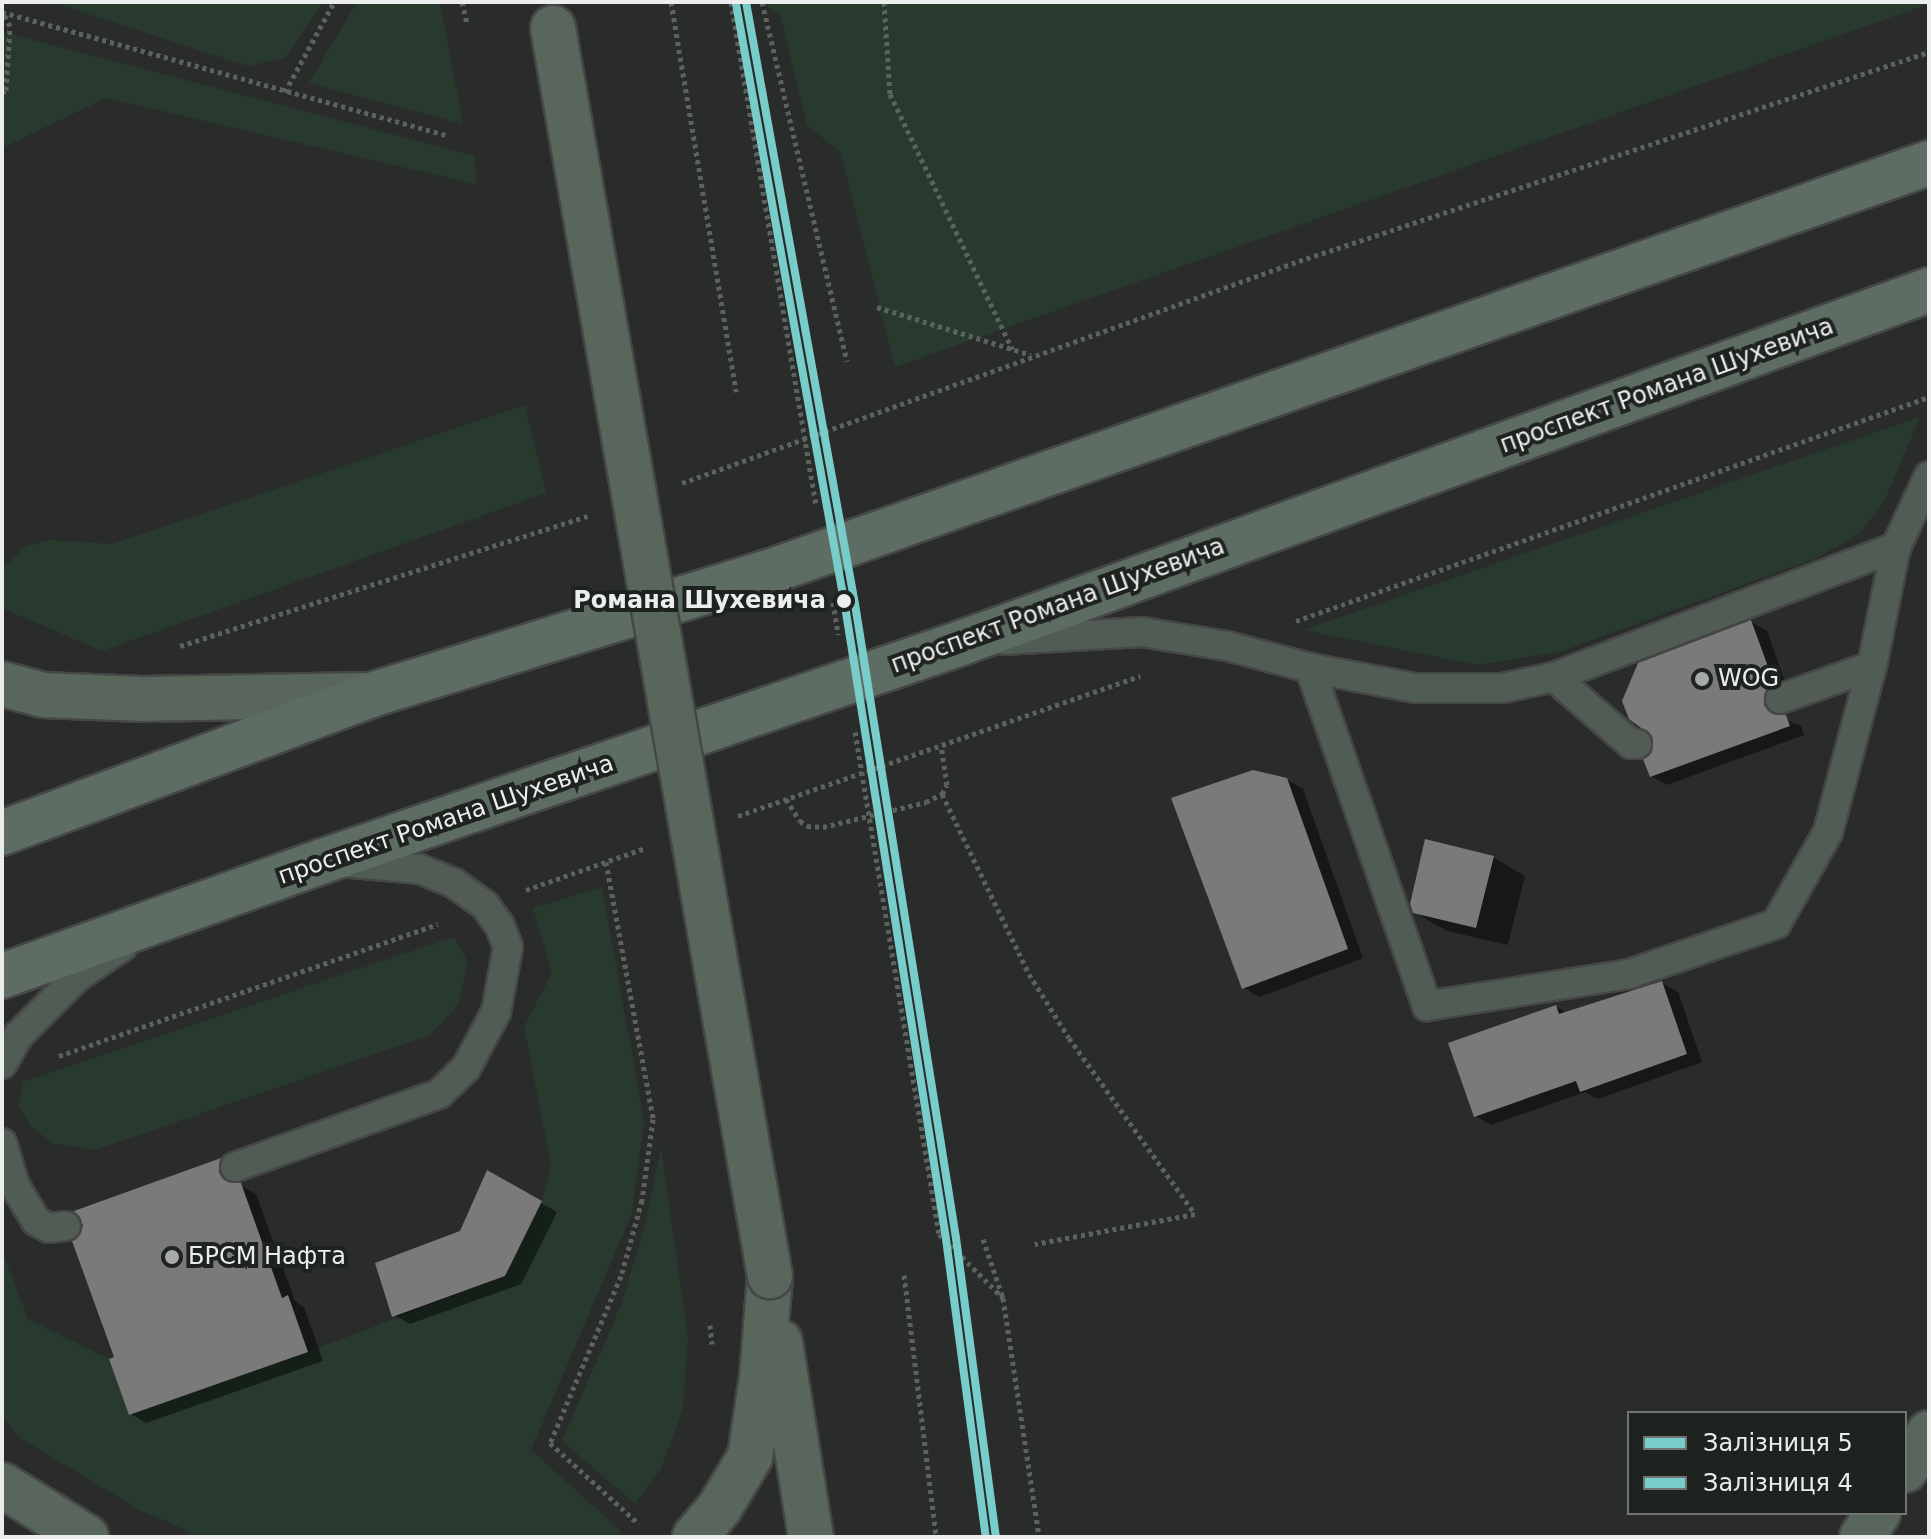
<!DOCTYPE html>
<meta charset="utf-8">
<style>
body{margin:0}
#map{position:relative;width:1931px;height:1539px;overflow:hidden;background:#2a2c2b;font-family:"DejaVu Sans",sans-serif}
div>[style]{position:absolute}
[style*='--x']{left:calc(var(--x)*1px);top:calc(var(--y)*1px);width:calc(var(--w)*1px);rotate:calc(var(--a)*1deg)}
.green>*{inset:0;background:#273a2d}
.shadow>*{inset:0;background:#0007}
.building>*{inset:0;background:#797a79}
.path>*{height:5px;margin-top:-2.5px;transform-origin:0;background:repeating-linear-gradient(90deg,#5c625e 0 4px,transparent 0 8px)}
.roads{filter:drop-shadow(2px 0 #454746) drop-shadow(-2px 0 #454746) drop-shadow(0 2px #454746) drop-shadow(0 -2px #454746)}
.lane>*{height:28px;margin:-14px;padding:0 14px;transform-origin:14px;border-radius:14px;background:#505c54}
.secondary>*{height:44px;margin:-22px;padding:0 22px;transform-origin:22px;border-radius:22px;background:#58665c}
.primary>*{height:44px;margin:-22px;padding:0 22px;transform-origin:22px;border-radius:22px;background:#5e6d63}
.bridges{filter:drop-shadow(2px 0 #454746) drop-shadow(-2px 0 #454746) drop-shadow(0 2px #454746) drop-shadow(0 -2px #454746)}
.secondary-bridge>*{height:44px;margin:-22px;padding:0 22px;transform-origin:22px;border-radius:22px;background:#58665c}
.rail-1>*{height:8px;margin:-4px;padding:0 4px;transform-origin:4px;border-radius:4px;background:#78ccc9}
.rail-2>*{height:8px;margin:-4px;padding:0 4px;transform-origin:4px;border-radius:4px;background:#78ccc9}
.dots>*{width:22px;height:22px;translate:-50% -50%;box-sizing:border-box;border:4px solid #1f2320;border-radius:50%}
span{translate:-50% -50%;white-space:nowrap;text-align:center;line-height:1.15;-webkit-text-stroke:8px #1f2320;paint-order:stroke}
.street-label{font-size:24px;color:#ebeeec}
.stop-label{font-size:24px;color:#ebeeec;font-weight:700}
.right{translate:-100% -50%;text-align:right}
.poi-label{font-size:24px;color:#ebeeec}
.left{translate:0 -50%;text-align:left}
.frame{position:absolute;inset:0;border:4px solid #ebeeec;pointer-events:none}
.legend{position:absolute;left:1627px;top:1411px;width:280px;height:104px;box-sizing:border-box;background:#1f2320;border:2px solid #717472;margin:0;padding:10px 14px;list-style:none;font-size:24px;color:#ebeeec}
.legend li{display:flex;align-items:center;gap:16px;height:40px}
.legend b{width:40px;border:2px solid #717472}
</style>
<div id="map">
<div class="green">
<div style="clip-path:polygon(51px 2px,323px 2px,285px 58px,248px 66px)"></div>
<div style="clip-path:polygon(357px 2px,440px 2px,463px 124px,309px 83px)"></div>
<div style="clip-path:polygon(759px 2px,1929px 2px,1929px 4px,895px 367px,841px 153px,807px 125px,780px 14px)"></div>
<div style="clip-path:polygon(2px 32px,475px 156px,476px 184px,106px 98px,2px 148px)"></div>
<div style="clip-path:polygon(525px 405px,546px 493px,102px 651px,2px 608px,3px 568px,26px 546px,49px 540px,112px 544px)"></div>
<div style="clip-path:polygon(1920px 417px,1884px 502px,1860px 533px,1817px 558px,1559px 652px,1477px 665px,1303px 630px)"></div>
<div style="clip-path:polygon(602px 887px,644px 1121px,632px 1213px,531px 1450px,621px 1531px,614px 1537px,202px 1537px,140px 1510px,20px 1438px,2px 1417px,2px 1251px,28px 1319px,109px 1359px,129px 1415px,308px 1352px,505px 1276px,542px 1201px,551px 1165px,524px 1027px,552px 973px,533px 908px)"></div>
<div style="clip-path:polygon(454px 937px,468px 962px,458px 1005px,430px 1035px,95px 1150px,55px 1144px,31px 1127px,19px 1106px,23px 1082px)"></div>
<div style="clip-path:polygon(661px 1147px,688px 1338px,683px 1409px,661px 1469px,635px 1504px,562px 1441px,621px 1305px,646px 1222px)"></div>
</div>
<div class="shadow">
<div style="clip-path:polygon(1751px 622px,1767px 631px,1789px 693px,1779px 704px,1780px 717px,1801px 726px,1804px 735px,1667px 785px,1651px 776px,1654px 753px)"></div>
<div style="clip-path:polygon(1286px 779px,1303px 789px,1363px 958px,1259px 997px,1244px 988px)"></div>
<div style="clip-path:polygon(1493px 857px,1525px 876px,1508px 945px,1447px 931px,1414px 912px)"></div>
<div style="clip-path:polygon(1662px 983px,1678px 992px,1702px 1062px,1598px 1099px,1585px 1092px,1491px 1125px,1476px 1116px,1556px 1007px,1567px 1013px)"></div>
<div style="clip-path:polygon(221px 1160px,236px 1169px,234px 1182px,256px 1194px,295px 1301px,304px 1307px,323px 1361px,146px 1423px,131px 1414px,83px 1234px,85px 1224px,77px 1212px)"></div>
<div style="clip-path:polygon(488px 1173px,557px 1212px,521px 1284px,410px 1324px,394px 1315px,462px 1232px)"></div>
</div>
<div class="building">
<div style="clip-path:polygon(1751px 620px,1774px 683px,1764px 695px,1764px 705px,1776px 715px,1786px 715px,1790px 726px,1650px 777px,1643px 759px,1652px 752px,1652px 736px,1629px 719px,1622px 701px,1638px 663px)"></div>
<div style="clip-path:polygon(1253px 770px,1287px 778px,1348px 949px,1242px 989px,1171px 798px)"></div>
<div style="clip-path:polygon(1425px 839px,1494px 856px,1476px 928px,1413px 913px,1410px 904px)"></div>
<div style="clip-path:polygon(1662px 981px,1687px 1054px,1580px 1092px,1576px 1081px,1474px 1117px,1448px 1043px,1556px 1005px,1559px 1014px)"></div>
<div style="clip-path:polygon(221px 1158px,219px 1172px,223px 1179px,241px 1183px,282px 1298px,288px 1295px,308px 1352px,129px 1415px,109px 1359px,114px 1357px,72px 1241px,81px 1233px,83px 1225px,74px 1211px)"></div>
<div style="clip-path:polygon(487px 1170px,542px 1201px,505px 1276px,392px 1317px,375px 1263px,460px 1231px)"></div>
</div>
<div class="path">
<div style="--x:462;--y:2;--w:22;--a:77"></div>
<div style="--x:671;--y:2;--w:395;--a:80.5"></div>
<div style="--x:731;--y:2;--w:510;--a:80.41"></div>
<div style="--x:762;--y:2;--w:369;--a:76.7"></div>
<div style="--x:884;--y:2;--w:92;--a:86.3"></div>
<div style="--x:890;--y:94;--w:283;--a:64.4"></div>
<div style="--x:2;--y:12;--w:462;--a:15.5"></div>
<div style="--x:285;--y:92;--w:102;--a:-61.4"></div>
<div style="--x:2;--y:93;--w:5;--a:-37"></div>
<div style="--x:6;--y:90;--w:64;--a:-86.4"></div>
<div style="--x:10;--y:26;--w:15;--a:-118"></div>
<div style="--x:877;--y:307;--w:161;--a:17.3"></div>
<div style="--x:682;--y:483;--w:656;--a:-19.79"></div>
<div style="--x:1299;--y:261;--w:664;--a:-18.35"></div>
<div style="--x:833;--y:602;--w:33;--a:81"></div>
<div style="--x:1296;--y:621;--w:671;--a:-19.49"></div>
<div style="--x:180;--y:646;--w:430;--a:-17.7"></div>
<div style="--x:855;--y:732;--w:509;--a:80.5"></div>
<div style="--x:939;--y:1234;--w:91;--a:45"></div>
<div style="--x:942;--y:794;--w:200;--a:64.2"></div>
<div style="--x:1029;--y:974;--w:75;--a:58"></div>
<div style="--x:1069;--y:1038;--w:216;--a:54.4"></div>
<div style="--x:1195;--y:1214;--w:163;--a:169.4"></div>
<div style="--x:786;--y:799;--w:26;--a:58"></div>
<div style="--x:800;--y:821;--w:9;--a:36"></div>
<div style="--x:807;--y:826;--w:16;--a:4"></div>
<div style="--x:823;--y:827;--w:106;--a:-13.6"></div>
<div style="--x:926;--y:802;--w:18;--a:-27"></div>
<div style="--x:942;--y:794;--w:10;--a:-61"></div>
<div style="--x:947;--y:785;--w:40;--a:-98.5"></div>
<div style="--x:738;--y:816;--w:426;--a:-19.2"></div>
<div style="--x:606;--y:862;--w:261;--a:79.6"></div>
<div style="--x:653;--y:1119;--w:82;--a:97.7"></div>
<div style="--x:642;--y:1200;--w:79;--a:105.4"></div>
<div style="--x:621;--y:1276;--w:181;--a:113"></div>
<div style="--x:550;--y:1443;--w:120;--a:42.3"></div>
<div style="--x:526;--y:890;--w:126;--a:-19.4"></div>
<div style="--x:59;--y:1056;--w:401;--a:-19.2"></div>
<div style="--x:983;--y:1239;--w:62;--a:71.3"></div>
<div style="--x:1003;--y:1298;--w:242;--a:81.4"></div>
<div style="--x:904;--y:1275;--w:264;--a:83"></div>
<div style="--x:710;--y:1325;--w:19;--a:84"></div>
<div style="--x:1928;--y:1537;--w:2;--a:-63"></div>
</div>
<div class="roads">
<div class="lane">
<div style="--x:1004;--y:640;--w:138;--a:-3.3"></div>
<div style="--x:1142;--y:632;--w:86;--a:9.4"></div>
<div style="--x:1227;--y:646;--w:86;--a:14.8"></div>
<div style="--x:1310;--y:668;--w:107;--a:10.8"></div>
<div style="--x:1415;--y:688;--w:88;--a:0"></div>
<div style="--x:1503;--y:688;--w:52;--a:-12.2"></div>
<div style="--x:1554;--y:677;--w:366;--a:-20.8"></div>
<div style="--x:1310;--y:668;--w:358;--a:70.9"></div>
<div style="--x:1427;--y:1006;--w:205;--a:-9"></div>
<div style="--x:1629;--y:974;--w:155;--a:-18.8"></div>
<div style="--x:1776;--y:924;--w:106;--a:-60.5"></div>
<div style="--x:1828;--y:832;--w:172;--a:-75.2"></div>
<div style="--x:1872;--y:666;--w:121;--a:-78.6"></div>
<div style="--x:1896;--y:547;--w:78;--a:-65.1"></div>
<div style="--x:1554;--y:677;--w:102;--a:41"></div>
<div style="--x:1631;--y:744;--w:6;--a:0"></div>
<div style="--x:1780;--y:699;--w:98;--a:-19.7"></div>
<div style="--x:2;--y:1064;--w:34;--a:-60"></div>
<div style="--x:19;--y:1035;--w:82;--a:-45"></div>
<div style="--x:77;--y:977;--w:55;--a:-34"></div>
<div style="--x:2;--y:1143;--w:45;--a:73.2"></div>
<div style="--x:15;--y:1186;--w:41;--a:59"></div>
<div style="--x:36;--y:1221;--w:15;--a:28"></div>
<div style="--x:49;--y:1228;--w:17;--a:-7"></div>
<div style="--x:235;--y:1167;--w:217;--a:-19.7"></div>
<div style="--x:439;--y:1094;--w:37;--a:-44"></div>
<div style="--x:466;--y:1068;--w:64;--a:-61.8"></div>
<div style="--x:496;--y:1012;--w:66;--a:-79.5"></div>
<div style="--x:508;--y:947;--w:22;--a:-111"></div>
<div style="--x:500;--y:926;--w:26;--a:-126"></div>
<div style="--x:485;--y:905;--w:38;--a:-145"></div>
<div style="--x:454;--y:883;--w:38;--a:-158"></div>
<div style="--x:419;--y:869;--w:79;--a:-174.9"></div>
</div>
<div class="secondary">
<div style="--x:2;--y:684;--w:42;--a:15"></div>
<div style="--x:43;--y:695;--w:99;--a:2.3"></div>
<div style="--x:142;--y:699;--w:223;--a:-1"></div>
<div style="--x:780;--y:1342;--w:197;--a:81"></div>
<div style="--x:1905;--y:1470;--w:44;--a:-57"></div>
<div style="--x:2;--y:1485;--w:99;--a:31.8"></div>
<div style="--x:695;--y:1537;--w:39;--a:-50"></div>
<div style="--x:720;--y:1507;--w:58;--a:-59"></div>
<div style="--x:750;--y:1457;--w:81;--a:-81.5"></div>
<div style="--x:762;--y:1377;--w:101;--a:-85.5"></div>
<div style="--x:1862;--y:1537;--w:29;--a:-56"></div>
</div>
<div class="primary">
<div style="--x:2;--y:833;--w:394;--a:-20.5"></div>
<div style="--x:371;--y:695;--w:413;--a:-17.2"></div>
<div style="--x:766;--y:573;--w:1233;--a:-19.42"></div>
<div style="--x:2;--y:976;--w:341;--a:-19.7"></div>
<div style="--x:323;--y:861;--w:674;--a:-18.86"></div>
<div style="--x:961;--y:643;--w:1030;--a:-20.04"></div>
</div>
</div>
<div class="bridges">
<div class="secondary-bridge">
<div style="--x:553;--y:28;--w:1267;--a:80.14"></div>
</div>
</div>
<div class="rail-1">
<div style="--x:746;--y:2;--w:612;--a:79.74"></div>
<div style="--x:855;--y:604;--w:642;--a:80.95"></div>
<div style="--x:956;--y:1238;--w:302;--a:82.4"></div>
</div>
<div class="rail-2">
<div style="--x:736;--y:4;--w:612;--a:79.74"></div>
<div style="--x:845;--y:606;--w:641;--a:80.93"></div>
<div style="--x:946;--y:1239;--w:301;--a:82.4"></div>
</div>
<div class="dots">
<div style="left:844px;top:601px;background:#ebeeec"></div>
<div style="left:1702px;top:679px;background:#a7aaa8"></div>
<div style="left:172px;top:1257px;background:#a7aaa8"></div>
</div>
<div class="street-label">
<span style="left:1667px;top:386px;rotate:-20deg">проспект Романа Шухевича</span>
<span style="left:1058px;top:606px;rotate:-20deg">проспект Романа Шухевича</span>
<span style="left:446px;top:820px;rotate:-19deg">проспект Романа Шухевича</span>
</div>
<div class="stop-label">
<span class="right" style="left:826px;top:601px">Романа Шухевича</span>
</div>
<div class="poi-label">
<span class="left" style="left:1718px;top:679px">WOG</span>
<span class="left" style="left:188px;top:1257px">БРСМ Нафта</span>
</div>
<div class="frame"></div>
<ul class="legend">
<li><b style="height:10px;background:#78ccc9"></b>Залізниця 5</li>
<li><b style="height:10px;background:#78ccc9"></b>Залізниця 4</li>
</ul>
</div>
